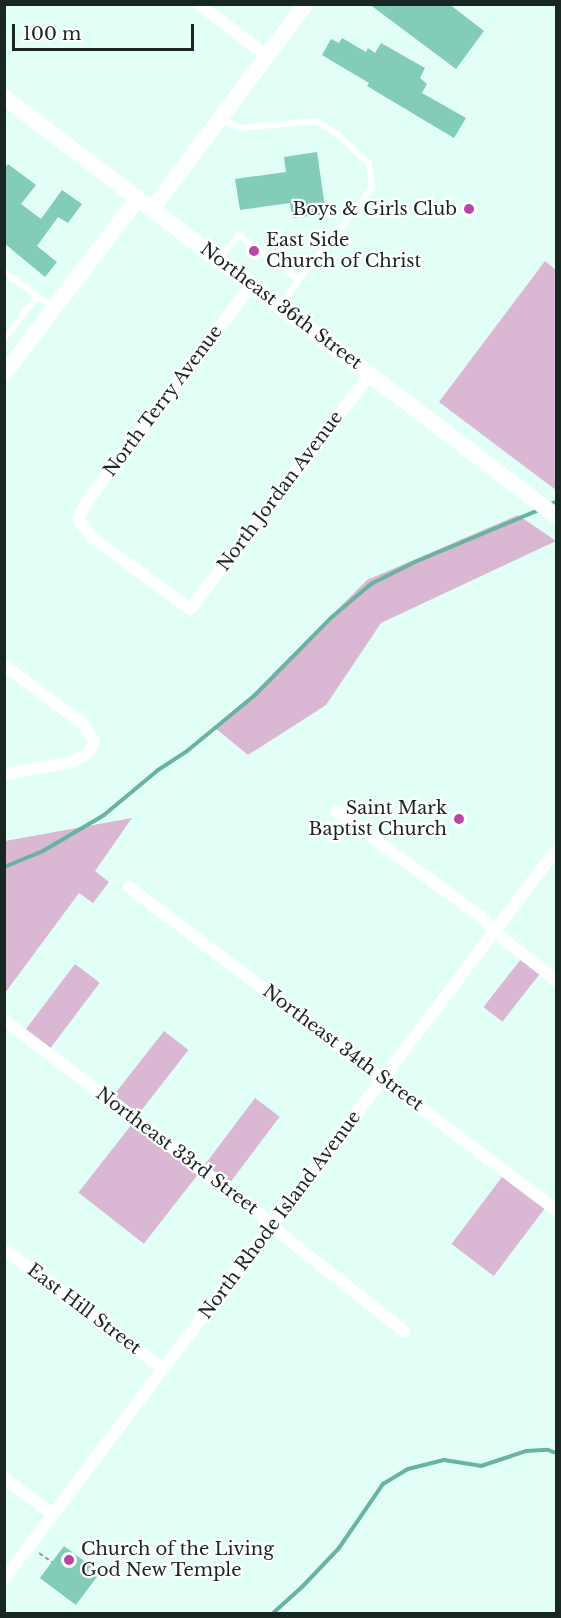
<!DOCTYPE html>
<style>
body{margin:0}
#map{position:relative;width:561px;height:1618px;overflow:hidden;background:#e1fff6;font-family:"Libre Baskerville",serif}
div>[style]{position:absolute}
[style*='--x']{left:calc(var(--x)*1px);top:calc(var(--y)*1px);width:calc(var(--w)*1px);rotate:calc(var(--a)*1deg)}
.green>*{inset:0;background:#dab7d2;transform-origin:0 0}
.stream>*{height:4px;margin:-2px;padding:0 2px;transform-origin:2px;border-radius:2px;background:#69b3a0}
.building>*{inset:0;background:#82ccb8;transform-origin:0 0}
.path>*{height:2px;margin-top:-1px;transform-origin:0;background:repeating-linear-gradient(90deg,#889f98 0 4.5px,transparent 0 7.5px)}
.lane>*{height:6px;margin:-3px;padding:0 3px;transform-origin:3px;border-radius:3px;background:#fff}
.street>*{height:12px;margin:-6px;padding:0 6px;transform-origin:6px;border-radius:6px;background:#fff}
.secondary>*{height:16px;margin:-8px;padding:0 8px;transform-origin:8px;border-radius:8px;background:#fff}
.dots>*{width:16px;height:16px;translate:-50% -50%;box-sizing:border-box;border:3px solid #fff;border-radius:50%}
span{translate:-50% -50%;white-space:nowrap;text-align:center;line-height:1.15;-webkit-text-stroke:4.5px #fff;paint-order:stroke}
.poi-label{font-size:18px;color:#192723}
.right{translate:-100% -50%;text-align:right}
.left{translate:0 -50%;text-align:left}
.street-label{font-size:18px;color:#192723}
.frame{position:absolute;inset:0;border:6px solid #192723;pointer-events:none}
.scale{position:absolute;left:12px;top:24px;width:182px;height:27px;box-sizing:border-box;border:3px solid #192723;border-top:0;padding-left:8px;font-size:18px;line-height:21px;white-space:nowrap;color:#192723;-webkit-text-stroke:4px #fff;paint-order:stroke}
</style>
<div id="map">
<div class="green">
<div style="clip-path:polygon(545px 261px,556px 270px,556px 490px,439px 402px)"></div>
<div style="clip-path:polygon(518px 515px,556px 541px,381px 623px,326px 705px,248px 755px,214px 727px,252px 695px,367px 580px)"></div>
<div style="clip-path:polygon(132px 818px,95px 871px,109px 882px,93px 903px,79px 893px,5px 993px,5px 841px)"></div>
<div style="left:521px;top:959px;width:24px;height:61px;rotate:38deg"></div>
<div style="left:75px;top:964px;width:31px;height:84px;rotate:37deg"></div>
<div style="left:164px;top:1031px;width:31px;height:81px;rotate:38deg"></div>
<div style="left:255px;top:1098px;width:31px;height:83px;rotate:37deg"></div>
<div style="left:132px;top:1124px;width:83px;height:87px;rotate:38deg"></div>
<div style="left:502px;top:1177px;width:53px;height:84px;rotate:37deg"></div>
</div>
<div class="stream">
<div style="--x:548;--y:505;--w:9;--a:-21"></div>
<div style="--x:4;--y:867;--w:42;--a:-22.3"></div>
<div style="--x:43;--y:851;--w:71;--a:-30.5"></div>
<div style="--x:104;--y:815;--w:70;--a:-39.8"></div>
<div style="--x:158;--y:770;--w:35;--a:-33"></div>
<div style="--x:187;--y:751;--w:87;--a:-39.4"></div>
<div style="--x:254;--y:696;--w:111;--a:-45.4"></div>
<div style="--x:332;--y:617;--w:51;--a:-40.2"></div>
<div style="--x:371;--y:584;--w:49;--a:-26.6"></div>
<div style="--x:415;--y:562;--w:134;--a:-22.8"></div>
<div style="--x:272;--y:1614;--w:40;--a:-42"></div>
<div style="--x:302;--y:1587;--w:54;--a:-46.5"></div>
<div style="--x:339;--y:1548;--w:78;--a:-55.5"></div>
<div style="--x:383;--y:1484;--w:29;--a:-31"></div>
<div style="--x:408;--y:1469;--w:37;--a:-14"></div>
<div style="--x:444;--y:1460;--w:37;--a:9"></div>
<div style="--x:481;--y:1466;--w:47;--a:-18.4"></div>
<div style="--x:526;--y:1451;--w:22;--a:-3"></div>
<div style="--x:548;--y:1450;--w:9;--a:21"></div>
</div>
<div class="building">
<div style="clip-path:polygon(369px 4px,449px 4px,484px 31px,456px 69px)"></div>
<div style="clip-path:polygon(342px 38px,366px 52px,368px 48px,375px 53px,381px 43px,425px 68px,420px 78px,427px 84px,422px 93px,466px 118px,454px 138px,367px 86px,369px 83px,322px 55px,331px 39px,339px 43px)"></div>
<div style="clip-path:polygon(317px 152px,326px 214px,292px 218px,290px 203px,240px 210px,235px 179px,286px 172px,284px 157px)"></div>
<div style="clip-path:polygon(8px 164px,36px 185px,21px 204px,41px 219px,62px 190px,82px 204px,68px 223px,58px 217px,37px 246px,57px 262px,45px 277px,4px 243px,4px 169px)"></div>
<div style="left:64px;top:1546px;width:45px;height:40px;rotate:37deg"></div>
</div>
<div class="path">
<div style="--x:39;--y:1553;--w:16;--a:35"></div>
</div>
<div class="lane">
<div style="--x:220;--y:119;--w:22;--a:24"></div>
<div style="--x:240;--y:128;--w:76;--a:-5.3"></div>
<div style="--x:316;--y:121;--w:26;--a:32"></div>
<div style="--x:338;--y:135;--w:42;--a:42.1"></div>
<div style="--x:369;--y:163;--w:25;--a:83"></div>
<div style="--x:372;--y:188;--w:117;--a:128.4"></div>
<div style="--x:220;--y:259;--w:31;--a:-52"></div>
<div style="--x:239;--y:235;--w:75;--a:36.9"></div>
<div style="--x:299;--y:280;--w:31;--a:126"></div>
<div style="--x:4;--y:272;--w:62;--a:35.8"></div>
<div style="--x:4;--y:339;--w:54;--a:-52.5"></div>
</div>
<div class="street">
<div style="--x:199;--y:4;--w:86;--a:37.4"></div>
<div style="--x:252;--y:284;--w:271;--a:127.2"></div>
<div style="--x:88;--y:500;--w:21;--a:118"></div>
<div style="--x:78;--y:519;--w:24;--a:52"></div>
<div style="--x:93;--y:538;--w:120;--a:36.2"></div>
<div style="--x:190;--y:609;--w:296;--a:-52.5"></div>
<div style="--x:4;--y:665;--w:99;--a:36.8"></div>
<div style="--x:83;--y:724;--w:20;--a:57"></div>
<div style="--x:94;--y:741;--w:12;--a:114"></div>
<div style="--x:89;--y:752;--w:19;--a:148"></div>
<div style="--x:73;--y:762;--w:70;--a:170.1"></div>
<div style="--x:337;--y:812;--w:177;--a:36"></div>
<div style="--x:480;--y:916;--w:39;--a:44"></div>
<div style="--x:508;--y:943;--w:61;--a:37.6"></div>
<div style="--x:129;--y:887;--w:535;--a:37.11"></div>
<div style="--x:4;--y:1020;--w:321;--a:37.2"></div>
<div style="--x:260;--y:1214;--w:34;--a:43"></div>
<div style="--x:285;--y:1237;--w:152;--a:38.3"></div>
<div style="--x:4;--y:1249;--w:199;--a:37"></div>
<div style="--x:4;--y:1478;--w:61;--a:36.3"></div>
<div style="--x:4;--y:1579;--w:914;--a:-52.87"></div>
</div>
<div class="secondary">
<div style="--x:4;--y:97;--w:693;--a:37.2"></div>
<div style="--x:152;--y:209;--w:256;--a:-53.1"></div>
<div style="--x:4;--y:374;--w:221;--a:-52.7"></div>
</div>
<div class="dots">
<div style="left:469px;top:209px;background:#b547a5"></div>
<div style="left:254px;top:251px;background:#b547a5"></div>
<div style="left:459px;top:819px;background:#b547a5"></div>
<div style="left:69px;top:1560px;background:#b547a5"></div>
</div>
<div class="poi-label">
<span class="right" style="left:457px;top:209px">Boys &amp; Girls Club</span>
<span class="left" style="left:266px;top:251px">East Side<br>Church of Christ</span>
<span class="right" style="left:447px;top:819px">Saint Mark<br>Baptist Church</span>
<span class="left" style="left:81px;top:1560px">Church of the Living<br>God New Temple</span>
</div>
<div class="street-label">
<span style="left:281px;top:306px;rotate:37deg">Northeast 36th Street</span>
<span style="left:163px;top:401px;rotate:-53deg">North Terry Avenue</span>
<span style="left:280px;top:491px;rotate:-53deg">North Jordan Avenue</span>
<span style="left:343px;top:1048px;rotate:37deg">Northeast 34th Street</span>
<span style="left:177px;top:1151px;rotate:37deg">Northeast 33rd Street</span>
<span style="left:280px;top:1215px;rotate:-53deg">North Rhode Island Avenue</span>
<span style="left:84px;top:1309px;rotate:37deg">East Hill Street</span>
</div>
<div class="frame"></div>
<div class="scale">100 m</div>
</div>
